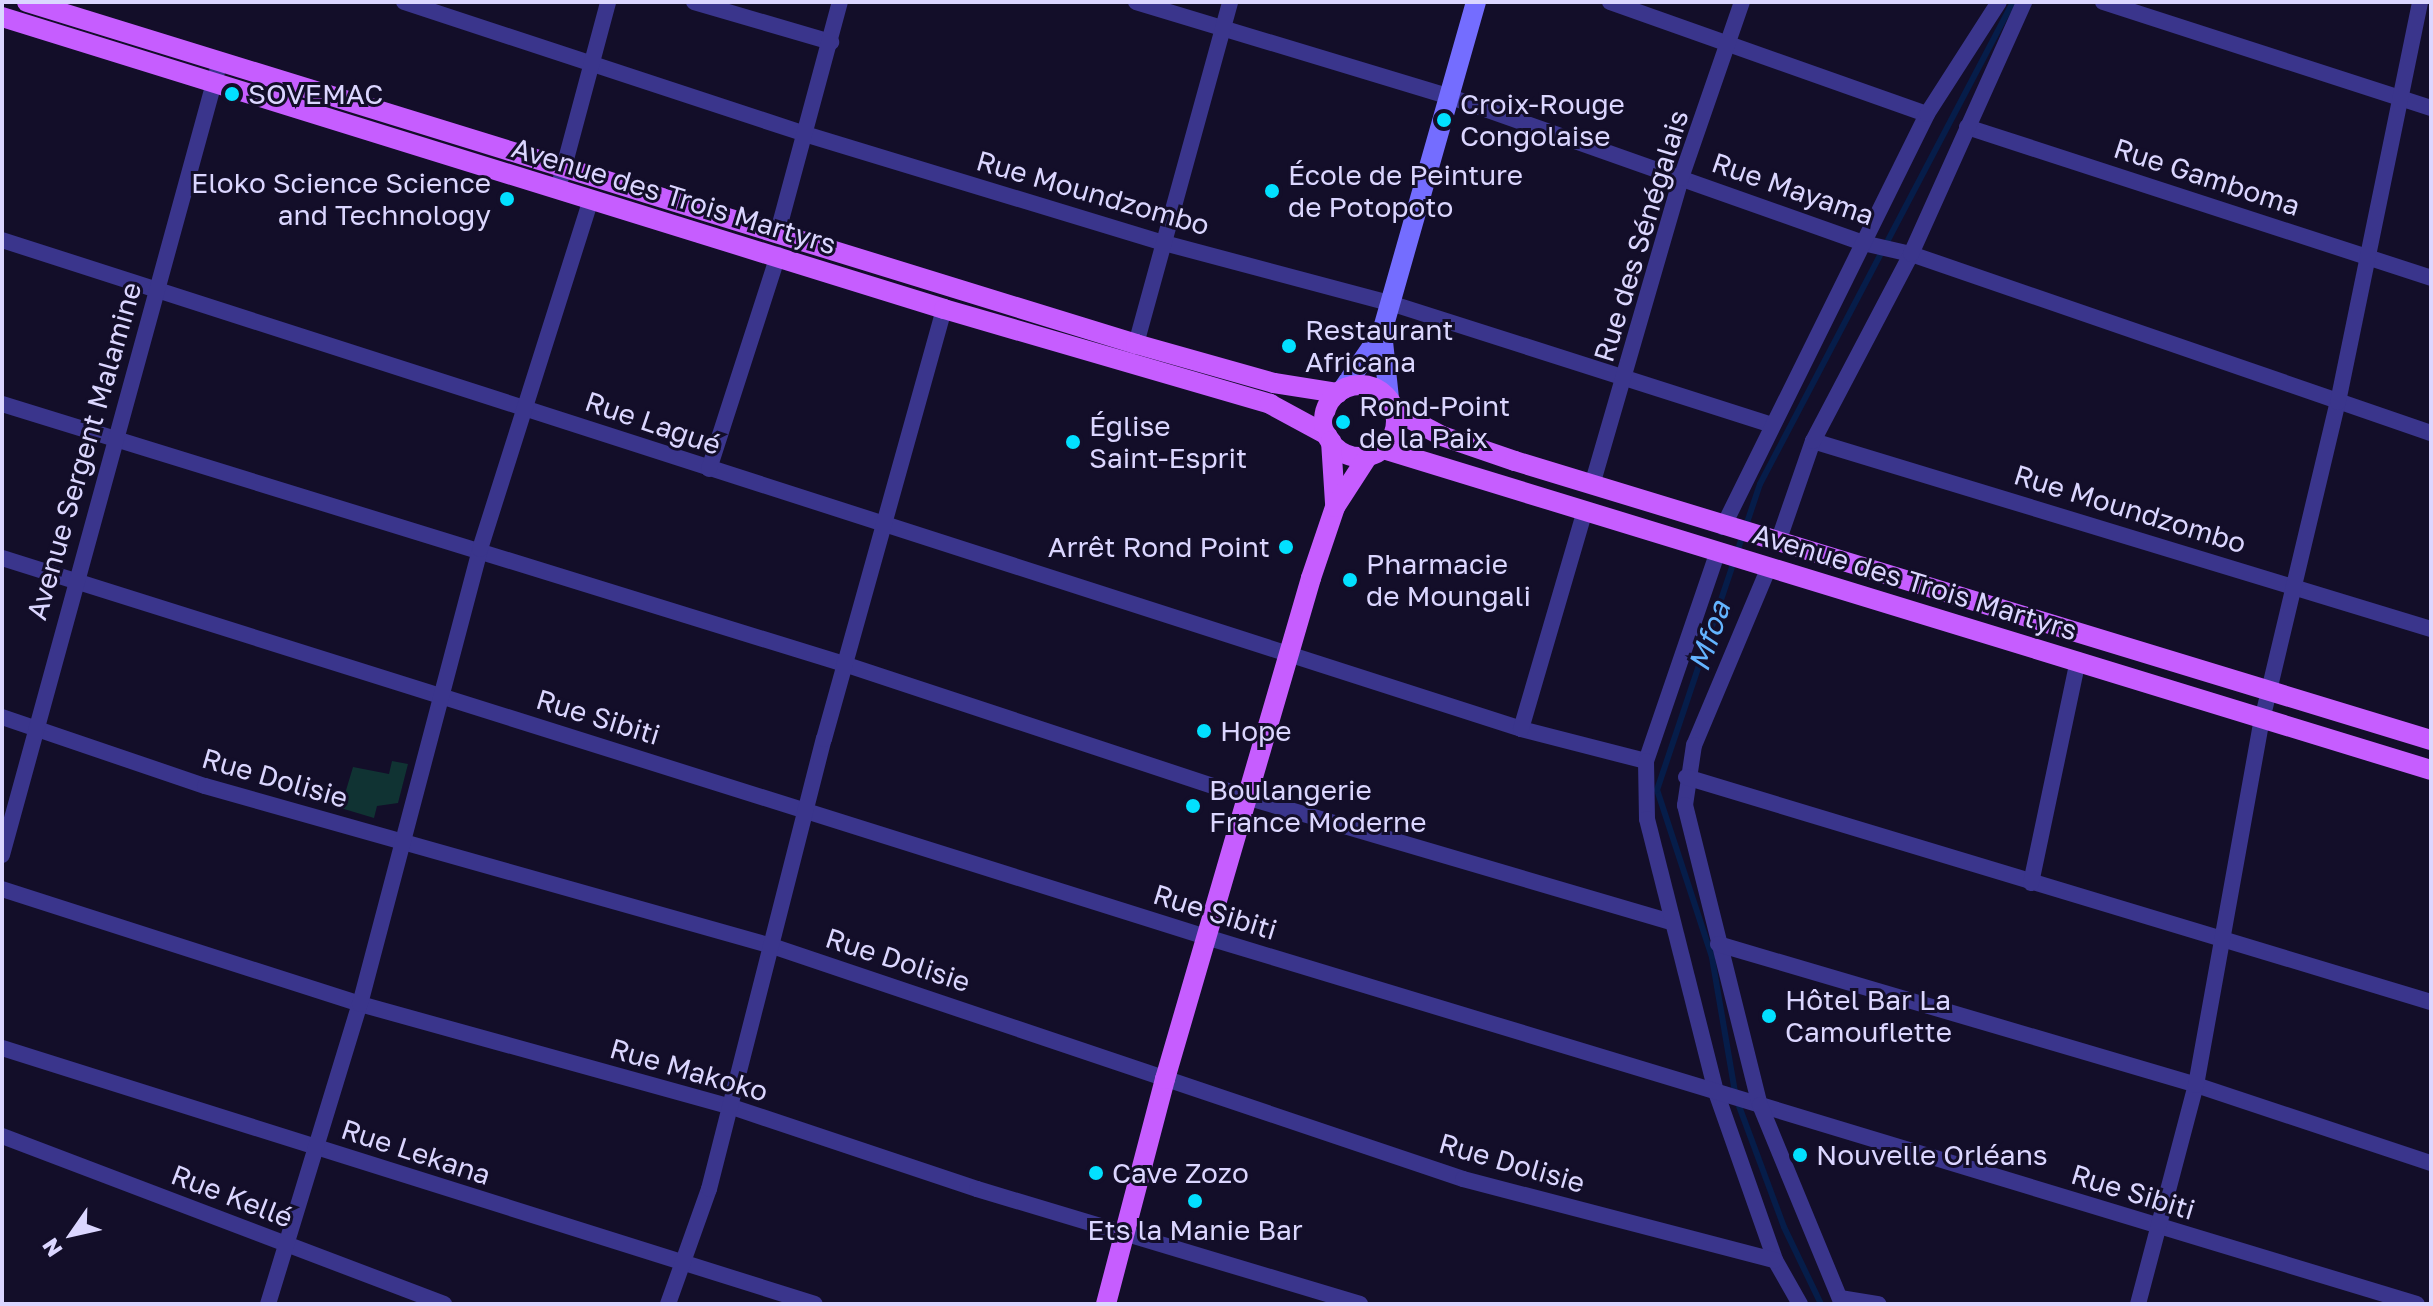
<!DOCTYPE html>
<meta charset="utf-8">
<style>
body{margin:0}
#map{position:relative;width:2433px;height:1306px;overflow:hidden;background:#130e29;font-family:"Golos Text",sans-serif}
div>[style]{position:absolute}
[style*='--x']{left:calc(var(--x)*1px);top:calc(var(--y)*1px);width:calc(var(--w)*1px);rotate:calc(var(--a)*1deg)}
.green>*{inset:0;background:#103333}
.stream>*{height:6px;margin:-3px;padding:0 3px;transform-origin:3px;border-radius:3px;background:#061d4a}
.minor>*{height:16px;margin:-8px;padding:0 8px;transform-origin:8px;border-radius:8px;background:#3a358c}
.secondary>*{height:20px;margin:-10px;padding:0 10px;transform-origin:10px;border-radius:10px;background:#746dff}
.primary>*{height:20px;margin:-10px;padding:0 10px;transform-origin:10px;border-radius:10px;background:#c65dff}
.primary>.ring{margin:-10px;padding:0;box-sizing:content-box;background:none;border:20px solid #c65dff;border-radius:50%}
.dots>*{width:22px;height:22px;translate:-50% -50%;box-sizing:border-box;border:4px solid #130e29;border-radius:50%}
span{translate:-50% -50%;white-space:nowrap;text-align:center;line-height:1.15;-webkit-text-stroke:6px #130e29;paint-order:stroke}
.poi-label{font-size:28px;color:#dbd6ff}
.left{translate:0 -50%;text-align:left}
.right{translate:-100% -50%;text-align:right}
.street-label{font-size:28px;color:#dbd6ff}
.water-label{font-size:30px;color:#64b4ff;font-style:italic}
.frame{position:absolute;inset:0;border:4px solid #dbd6ff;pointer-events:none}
.north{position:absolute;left:32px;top:1194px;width:80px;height:80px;-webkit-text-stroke:6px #130e29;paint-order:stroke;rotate:236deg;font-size:22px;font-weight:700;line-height:32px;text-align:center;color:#dbd6ff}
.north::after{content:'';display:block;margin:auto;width:28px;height:36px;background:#dbd6ff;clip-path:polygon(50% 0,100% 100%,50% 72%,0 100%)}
</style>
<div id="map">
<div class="green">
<div style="clip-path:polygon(392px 761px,408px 764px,398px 803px,377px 806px,374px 818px,334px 806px,344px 797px,353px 767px,389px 774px)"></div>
</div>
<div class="stream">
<div style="--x:1821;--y:1304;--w:85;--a:-115.7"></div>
<div style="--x:1784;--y:1227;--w:138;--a:-110.4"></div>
<div style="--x:1736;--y:1098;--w:143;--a:-99.7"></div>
<div style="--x:1712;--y:957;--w:176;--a:-108.2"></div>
<div style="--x:1657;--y:790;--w:323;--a:-71.4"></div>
<div style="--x:1760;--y:484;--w:544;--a:-62.31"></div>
</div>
<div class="minor">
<div style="--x:404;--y:2;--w:425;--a:18.2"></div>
<div style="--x:808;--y:135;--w:372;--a:16.9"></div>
<div style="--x:1164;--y:243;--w:234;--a:14.9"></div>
<div style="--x:1390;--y:303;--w:399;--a:17.7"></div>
<div style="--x:694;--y:2;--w:143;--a:16.3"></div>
<div style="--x:1136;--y:2;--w:326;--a:16.8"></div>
<div style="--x:1448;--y:96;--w:440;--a:19.5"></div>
<div style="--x:1863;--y:243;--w:49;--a:12.9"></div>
<div style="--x:1911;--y:254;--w:550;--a:19"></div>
<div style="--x:1610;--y:2;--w:336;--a:19.5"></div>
<div style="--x:2103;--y:2;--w:345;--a:17.9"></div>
<div style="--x:1967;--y:127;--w:488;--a:18"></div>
<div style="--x:561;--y:178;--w:182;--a:-75"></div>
<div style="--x:777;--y:235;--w:241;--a:-74.9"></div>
<div style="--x:2;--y:240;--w:1596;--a:17.84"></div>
<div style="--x:1521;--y:729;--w:129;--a:14.4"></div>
<div style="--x:1136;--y:344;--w:355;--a:-74.6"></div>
<div style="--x:2;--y:404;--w:881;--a:17.16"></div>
<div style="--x:844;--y:664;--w:423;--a:18.3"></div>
<div style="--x:1246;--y:797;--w:442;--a:16.4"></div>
<div style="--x:1813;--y:441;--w:646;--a:16.92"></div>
<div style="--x:709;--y:469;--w:225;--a:-72.1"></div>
<div style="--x:1592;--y:485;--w:320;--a:-73.8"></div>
<div style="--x:1681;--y:178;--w:186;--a:-70.9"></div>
<div style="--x:1723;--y:527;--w:461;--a:-63.7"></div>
<div style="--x:1927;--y:114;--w:133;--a:-57.3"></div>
<div style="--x:1778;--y:542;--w:107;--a:-70.9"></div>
<div style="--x:1813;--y:441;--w:211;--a:-62.3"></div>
<div style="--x:1911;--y:254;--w:276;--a:-65.8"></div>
<div style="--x:1718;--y:551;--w:222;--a:108.9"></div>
<div style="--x:1646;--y:761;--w:58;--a:89"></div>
<div style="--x:1647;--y:819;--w:282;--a:75.8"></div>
<div style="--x:1716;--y:1092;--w:178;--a:70.6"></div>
<div style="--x:1775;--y:1260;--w:51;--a:60.4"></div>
<div style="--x:2;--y:558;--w:1262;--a:17.47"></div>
<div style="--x:1206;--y:937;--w:1265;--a:16.86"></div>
<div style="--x:1769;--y:567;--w:193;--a:112.8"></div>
<div style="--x:1694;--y:745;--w:61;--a:98.5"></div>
<div style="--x:1685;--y:805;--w:309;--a:76"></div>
<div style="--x:1760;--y:1105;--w:215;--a:67.6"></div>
<div style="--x:2;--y:717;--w:214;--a:18.8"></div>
<div style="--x:205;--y:786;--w:589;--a:15.76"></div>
<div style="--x:772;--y:946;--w:729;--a:18.63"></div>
<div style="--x:1463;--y:1179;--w:322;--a:14.6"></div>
<div style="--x:1521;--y:729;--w:228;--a:-73.7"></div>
<div style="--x:1686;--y:777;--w:778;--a:16.81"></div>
<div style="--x:2;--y:855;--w:823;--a:-74.65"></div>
<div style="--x:2031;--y:883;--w:228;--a:-78.1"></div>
<div style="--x:2;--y:889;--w:376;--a:17.8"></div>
<div style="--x:360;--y:1004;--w:386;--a:15.5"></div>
<div style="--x:732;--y:1107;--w:258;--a:18.5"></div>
<div style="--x:977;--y:1189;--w:400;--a:16.7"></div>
<div style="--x:1718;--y:944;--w:498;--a:16.4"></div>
<div style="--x:2196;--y:1085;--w:248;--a:18.4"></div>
<div style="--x:2;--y:1048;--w:852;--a:17.48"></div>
<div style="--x:2;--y:1136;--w:473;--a:20.8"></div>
<div style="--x:1840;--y:1298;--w:39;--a:9"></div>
<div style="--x:268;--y:1304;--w:314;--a:-73"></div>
<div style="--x:360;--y:1004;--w:471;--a:-75.2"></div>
<div style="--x:480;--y:549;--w:366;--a:-72.4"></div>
<div style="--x:668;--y:1304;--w:122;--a:-70.4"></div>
<div style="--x:709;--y:1189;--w:464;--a:-75.7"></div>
<div style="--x:824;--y:739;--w:446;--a:-74.4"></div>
<div style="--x:2138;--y:1304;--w:227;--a:-75.2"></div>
<div style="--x:2196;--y:1085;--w:371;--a:-79.8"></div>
<div style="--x:2262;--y:720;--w:327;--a:-76.6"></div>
<div style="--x:2338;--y:402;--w:408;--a:-78.4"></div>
</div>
<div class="secondary">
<div style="--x:1382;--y:332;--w:67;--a:84"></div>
<div style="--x:1343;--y:389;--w:69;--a:-55.6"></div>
<div style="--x:1382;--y:332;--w:343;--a:-74.1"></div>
</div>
<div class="primary">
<div style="--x:27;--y:2;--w:1161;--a:17.14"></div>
<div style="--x:1136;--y:344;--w:143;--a:15.8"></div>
<div style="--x:1274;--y:383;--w:65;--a:8.9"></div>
<div style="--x:2;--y:17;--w:986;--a:17.22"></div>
<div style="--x:944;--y:309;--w:340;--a:16.2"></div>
<div style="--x:1270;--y:404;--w:65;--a:28.5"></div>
<div class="ring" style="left:1324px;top:385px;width:52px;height:52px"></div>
<div style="--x:1395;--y:411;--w:53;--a:28"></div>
<div style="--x:1442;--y:436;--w:77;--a:18.9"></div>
<div style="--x:1515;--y:461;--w:958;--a:16.94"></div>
<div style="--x:1331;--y:441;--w:62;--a:86.3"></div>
<div style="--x:1383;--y:449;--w:1096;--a:17.03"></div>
<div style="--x:1106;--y:1304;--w:233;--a:-75.3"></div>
<div style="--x:1165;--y:1079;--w:522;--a:-73.75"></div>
<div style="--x:1311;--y:578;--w:75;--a:-71.3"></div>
<div style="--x:1335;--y:507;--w:61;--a:-57.1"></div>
</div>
<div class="dots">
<div style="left:232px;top:94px;background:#02e0ff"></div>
<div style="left:1444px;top:120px;background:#02e0ff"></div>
<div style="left:1272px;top:191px;background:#02e0ff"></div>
<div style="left:507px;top:199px;background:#02e0ff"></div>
<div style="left:1289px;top:346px;background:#02e0ff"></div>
<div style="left:1343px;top:422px;background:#02e0ff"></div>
<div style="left:1073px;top:442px;background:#02e0ff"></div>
<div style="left:1286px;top:547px;background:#02e0ff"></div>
<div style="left:1350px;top:580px;background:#02e0ff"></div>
<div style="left:1204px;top:731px;background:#02e0ff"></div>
<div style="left:1193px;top:806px;background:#02e0ff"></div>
<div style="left:1769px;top:1016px;background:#02e0ff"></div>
<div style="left:1800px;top:1155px;background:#02e0ff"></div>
<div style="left:1096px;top:1173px;background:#02e0ff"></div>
<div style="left:1195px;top:1201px;background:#02e0ff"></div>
</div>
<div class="poi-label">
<span class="left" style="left:248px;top:94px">SOVEMAC</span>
<span class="left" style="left:1460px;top:120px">Croix-Rouge<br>Congolaise</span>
<span class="left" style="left:1288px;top:191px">École de Peinture<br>de Potopoto</span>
<span class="right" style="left:491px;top:199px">Eloko Science Science<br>and Technology</span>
<span class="left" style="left:1305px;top:346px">Restaurant<br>Africana</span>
<span class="left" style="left:1359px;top:422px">Rond-Point<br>de la Paix</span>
<span class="left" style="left:1089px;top:442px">Église<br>Saint-Esprit</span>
<span class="right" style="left:1270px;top:547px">Arrêt Rond Point</span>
<span class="left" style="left:1366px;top:580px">Pharmacie<br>de Moungali</span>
<span class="left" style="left:1220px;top:731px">Hope</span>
<span class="left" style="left:1209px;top:806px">Boulangerie<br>France Moderne</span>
<span class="left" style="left:1785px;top:1016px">Hôtel Bar La<br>Camouflette</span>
<span class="left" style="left:1816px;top:1155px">Nouvelle Orléans</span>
<span class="left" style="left:1112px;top:1173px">Cave Zozo</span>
<span style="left:1195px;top:1230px">Ets la Manie Bar</span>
</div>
<div class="street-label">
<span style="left:2207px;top:177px;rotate:18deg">Rue Gamboma</span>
<span style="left:1793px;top:189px;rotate:19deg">Rue Mayama</span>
<span style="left:1093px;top:193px;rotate:16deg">Rue Moundzombo</span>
<span style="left:674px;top:196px;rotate:17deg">Avenue des Trois Martyrs</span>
<span style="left:1641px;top:236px;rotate:-73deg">Rue des Sénégalais</span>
<span style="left:653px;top:423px;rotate:19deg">Rue Lagué</span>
<span style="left:84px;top:451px;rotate:-74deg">Avenue Sergent Malamine</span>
<span style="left:2130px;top:509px;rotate:17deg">Rue Moundzombo</span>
<span style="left:1915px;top:582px;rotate:17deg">Avenue des Trois Martyrs</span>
<span style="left:598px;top:717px;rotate:17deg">Rue Sibiti</span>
<span style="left:275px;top:778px;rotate:16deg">Rue Dolisie</span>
<span style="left:1215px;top:912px;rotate:17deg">Rue Sibiti</span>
<span style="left:898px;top:960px;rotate:18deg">Rue Dolisie</span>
<span style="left:689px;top:1070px;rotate:16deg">Rue Makoko</span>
<span style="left:416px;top:1152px;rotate:18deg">Rue Lekana</span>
<span style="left:1512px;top:1163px;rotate:16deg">Rue Dolisie</span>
<span style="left:2133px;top:1192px;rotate:17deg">Rue Sibiti</span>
<span style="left:232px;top:1196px;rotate:21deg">Rue Kellé</span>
</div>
<div class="water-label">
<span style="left:1709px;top:636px;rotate:-71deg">Mfoa</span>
</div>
<div class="frame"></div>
<div class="north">N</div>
</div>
